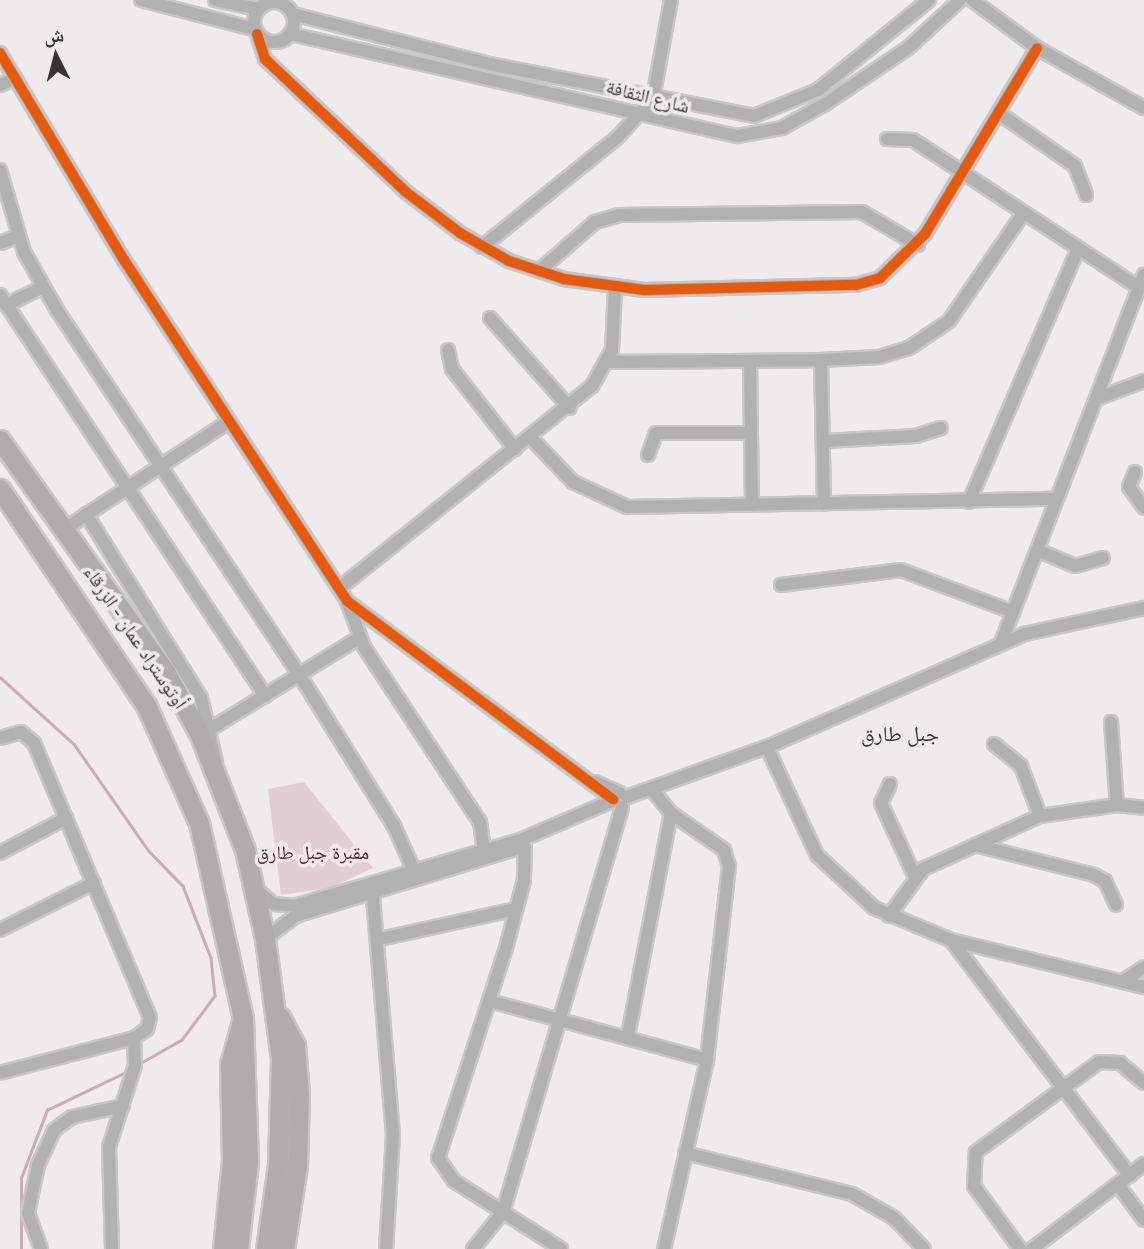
<!DOCTYPE html>
<meta charset="utf-8">
<style>
body{margin:0}
#map{position:relative;width:1144px;height:1249px;overflow:hidden;background:#efeaec;font-family:"Golos Text","Noto Naskh Arabic",sans-serif}
div>[style]{position:absolute}
[style*='--x']{left:calc(var(--x)*1px);top:calc(var(--y)*1px);width:calc(var(--w)*1px);rotate:calc(var(--a)*1deg)}
.green>*{inset:0;background:#e2cdd3}
.stream>*{height:2.5px;margin:-1.25px;padding:0 1.25px;transform-origin:1.25px;border-radius:1.25px;background:#cdaab4}
.roads{filter:drop-shadow(2px 0 #c9c6c7) drop-shadow(-2px 0 #c9c6c7) drop-shadow(0 2px #c9c6c7) drop-shadow(0 -2px #c9c6c7)}
.minor>*{height:12px;margin:-6px;padding:0 6px;transform-origin:6px;border-radius:6px;background:#b2b1b1}
.minor>.ring{margin:-6px;padding:0;box-sizing:content-box;background:none;border:12px solid #b2b1b1;border-radius:50%}
.trunk>*{height:19px;margin:-9.5px;padding:0 9.5px;transform-origin:9.5px;border-radius:9.5px;background:#aeacac}
.cycleway>*{height:10px;margin:-5px;padding:0 5px;transform-origin:5px;border-radius:5px;background:#e8590c}
span{translate:-50% -50%;white-space:nowrap;text-align:center;line-height:1.15;-webkit-text-stroke:7px #f0e9eb;paint-order:stroke}
.street-label{font-size:19px;color:#363334}
.park-label{font-size:19px;color:#5f2239}
.neighbourhood-label{font-size:21px;color:#363334}
.north{position:absolute;left:21px;top:21px;width:70px;height:70px;-webkit-text-stroke:5px #f0e9eb;paint-order:stroke;rotate:354deg;font-size:19px;font-weight:700;line-height:28px;text-align:center;color:#363334}
.north::after{content:'';display:block;margin:auto;width:24px;height:32px;background:#363334;clip-path:polygon(50% 0,100% 100%,50% 72%,0 100%)}
</style>
<div id="map">
<div class="green">
<div style="clip-path:polygon(304px 782px,373px 868px,330px 888px,281px 895px,268px 789px)"></div>
</div>
<div class="stream">
<div style="--x:0;--y:677;--w:100;--a:42.2"></div>
<div style="--x:74;--y:744;--w:131;--a:55"></div>
<div style="--x:149;--y:851;--w:49;--a:45.8"></div>
<div style="--x:183;--y:886;--w:77;--a:68.7"></div>
<div style="--x:211;--y:958;--w:38;--a:84"></div>
<div style="--x:215;--y:996;--w:55;--a:126.9"></div>
<div style="--x:182;--y:1040;--w:48;--a:150.3"></div>
<div style="--x:21;--y:1249;--w:71;--a:-90"></div>
<div style="--x:21;--y:1178;--w:73;--a:-69.1"></div>
<div style="--x:47;--y:1110;--w:90;--a:-25.7"></div>
</div>
<div class="roads">
<div class="minor">
<div style="--x:141;--y:0;--w:117;--a:14.4"></div>
<div style="--x:215;--y:0;--w:44;--a:11.8"></div>
<div style="--x:972;--y:0;--w:81;--a:36.4"></div>
<div style="--x:1037;--y:48;--w:123;--a:29.3"></div>
<div class="ring" style="left:254px;top:2px;width:28px;height:28px"></div>
<div style="--x:293;--y:14;--w:202;--a:14.3"></div>
<div style="--x:489;--y:64;--w:270;--a:11.1"></div>
<div style="--x:754;--y:116;--w:69;--a:-22.1"></div>
<div style="--x:818;--y:90;--w:143;--a:-39"></div>
<div style="--x:257;--y:34;--w:26;--a:72"></div>
<div style="--x:265;--y:59;--w:194;--a:43.3"></div>
<div style="--x:406;--y:192;--w:68;--a:37.2"></div>
<div style="--x:460;--y:233;--w:56;--a:29.7"></div>
<div style="--x:509;--y:261;--w:58;--a:18.1"></div>
<div style="--x:564;--y:279;--w:81;--a:7.8"></div>
<div style="--x:644;--y:290;--w:212;--a:-1.4"></div>
<div style="--x:856;--y:285;--w:25;--a:-16"></div>
<div style="--x:880;--y:278;--w:63;--a:-44.4"></div>
<div style="--x:925;--y:234;--w:217;--a:-58.9"></div>
<div style="--x:291;--y:34;--w:458;--a:12.9"></div>
<div style="--x:737;--y:136;--w:46;--a:-10.1"></div>
<div style="--x:782;--y:128;--w:49;--a:-29.2"></div>
<div style="--x:825;--y:104;--w:100;--a:-34"></div>
<div style="--x:908;--y:48;--w:71;--a:-42.7"></div>
<div style="--x:0;--y:53;--w:241;--a:59.1"></div>
<div style="--x:124;--y:260;--w:407;--a:56.8"></div>
<div style="--x:347;--y:601;--w:332;--a:36.7"></div>
<div style="--x:0;--y:85;--w:17;--a:-25"></div>
<div style="--x:1000;--y:114;--w:91;--a:34.7"></div>
<div style="--x:1075;--y:166;--w:31;--a:69"></div>
<div style="--x:887;--y:139;--w:26;--a:2"></div>
<div style="--x:913;--y:140;--w:270;--a:33.2"></div>
<div style="--x:0;--y:170;--w:85;--a:73.7"></div>
<div style="--x:24;--y:252;--w:67;--a:60.4"></div>
<div style="--x:57;--y:310;--w:439;--a:56.4"></div>
<div style="--x:300;--y:676;--w:177;--a:57.9"></div>
<div style="--x:394;--y:826;--w:44;--a:65.8"></div>
<div style="--x:0;--y:243;--w:20;--a:-20"></div>
<div style="--x:482;--y:247;--w:175;--a:-39"></div>
<div style="--x:618;--y:137;--w:52;--a:-48.1"></div>
<div style="--x:653;--y:98;--w:100;--a:-79.6"></div>
<div style="--x:539;--y:271;--w:74;--a:-41.2"></div>
<div style="--x:595;--y:222;--w:25;--a:-16"></div>
<div style="--x:619;--y:215;--w:243;--a:-0.7"></div>
<div style="--x:862;--y:212;--w:65;--a:30.5"></div>
<div style="--x:0;--y:295;--w:481;--a:56.5"></div>
<div style="--x:6;--y:305;--w:41;--a:-25.9"></div>
<div style="--x:490;--y:318;--w:120;--a:48.4"></div>
<div style="--x:448;--y:350;--w:19;--a:78"></div>
<div style="--x:452;--y:369;--w:102;--a:51.8"></div>
<div style="--x:821;--y:360;--w:144;--a:88.8"></div>
<div style="--x:609;--y:362;--w:212;--a:-0.5"></div>
<div style="--x:821;--y:360;--w:58;--a:-3"></div>
<div style="--x:879;--y:357;--w:31;--a:-17"></div>
<div style="--x:909;--y:348;--w:48;--a:-34"></div>
<div style="--x:949;--y:321;--w:129;--a:-55.4"></div>
<div style="--x:750;--y:362;--w:143;--a:89.2"></div>
<div style="--x:1096;--y:399;--w:51;--a:-20.6"></div>
<div style="--x:531;--y:438;--w:61;--a:46.3"></div>
<div style="--x:573;--y:482;--w:60;--a:24.8"></div>
<div style="--x:627;--y:507;--w:428;--a:-1.1"></div>
<div style="--x:824;--y:441;--w:92;--a:-3.1"></div>
<div style="--x:916;--y:436;--w:26;--a:-18"></div>
<div style="--x:648;--y:455;--w:23;--a:-70"></div>
<div style="--x:656;--y:433;--w:95;--a:0"></div>
<div style="--x:1135;--y:472;--w:16;--a:112"></div>
<div style="--x:1129;--y:487;--w:26;--a:54"></div>
<div style="--x:969;--y:502;--w:273;--a:-66.7"></div>
<div style="--x:86;--y:514;--w:217;--a:58"></div>
<div style="--x:201;--y:698;--w:66;--a:76.8"></div>
<div style="--x:63;--y:530;--w:197;--a:-33.2"></div>
<div style="--x:1037;--y:550;--w:41;--a:22.8"></div>
<div style="--x:1075;--y:566;--w:29;--a:-16"></div>
<div style="--x:781;--y:585;--w:121;--a:-7.1"></div>
<div style="--x:901;--y:570;--w:120;--a:20.6"></div>
<div style="--x:341;--y:587;--w:322;--a:-38.7"></div>
<div style="--x:592;--y:386;--w:41;--a:-60.9"></div>
<div style="--x:612;--y:350;--w:61;--a:-87.2"></div>
<div style="--x:347;--y:601;--w:49;--a:69.7"></div>
<div style="--x:364;--y:647;--w:210;--a:56.5"></div>
<div style="--x:480;--y:822;--w:27;--a:82"></div>
<div style="--x:1001;--y:643;--w:395;--a:-68.8"></div>
<div style="--x:1111;--y:722;--w:83;--a:85.9"></div>
<div style="--x:207;--y:731;--w:178;--a:-31.5"></div>
<div style="--x:0;--y:738;--w:22;--a:-16"></div>
<div style="--x:21;--y:732;--w:17;--a:40"></div>
<div style="--x:34;--y:743;--w:298;--a:67.1"></div>
<div style="--x:150;--y:1017;--w:12;--a:104"></div>
<div style="--x:147;--y:1029;--w:16;--a:145"></div>
<div style="--x:134;--y:1038;--w:138;--a:165.4"></div>
<div style="--x:994;--y:744;--w:35;--a:39"></div>
<div style="--x:1021;--y:766;--w:53;--a:69.2"></div>
<div style="--x:767;--y:747;--w:119;--a:65.2"></div>
<div style="--x:817;--y:855;--w:78;--a:42.9"></div>
<div style="--x:874;--y:908;--w:83;--a:22.6"></div>
<div style="--x:951;--y:940;--w:199;--a:13.7"></div>
<div style="--x:595;--y:782;--w:27;--a:24"></div>
<div style="--x:890;--y:784;--w:21;--a:115"></div>
<div style="--x:881;--y:803;--w:81;--a:65.3"></div>
<div style="--x:654;--y:792;--w:27;--a:51"></div>
<div style="--x:671;--y:813;--w:65;--a:34.9"></div>
<div style="--x:724;--y:850;--w:17;--a:73"></div>
<div style="--x:729;--y:866;--w:195;--a:96.5"></div>
<div style="--x:707;--y:1060;--w:194;--a:102.8"></div>
<div style="--x:627;--y:797;--w:149;--a:-19.7"></div>
<div style="--x:767;--y:747;--w:281;--a:-23.7"></div>
<div style="--x:1024;--y:634;--w:123;--a:-12.2"></div>
<div style="--x:975;--y:845;--w:123;--a:14.1"></div>
<div style="--x:1094;--y:875;--w:13;--a:29"></div>
<div style="--x:1105;--y:881;--w:26;--a:65"></div>
<div style="--x:525;--y:847;--w:33;--a:92"></div>
<div style="--x:524;--y:880;--w:70;--a:104.8"></div>
<div style="--x:506;--y:948;--w:221;--a:107.9"></div>
<div style="--x:438;--y:1158;--w:28;--a:55"></div>
<div style="--x:454;--y:1181;--w:127;--a:32.4"></div>
<div style="--x:0;--y:853;--w:75;--a:-27.9"></div>
<div style="--x:372;--y:885;--w:251;--a:85.2"></div>
<div style="--x:393;--y:1135;--w:114;--a:93.5"></div>
<div style="--x:257;--y:890;--w:21;--a:41"></div>
<div style="--x:273;--y:904;--w:21;--a:5"></div>
<div style="--x:294;--y:906;--w:239;--a:-16.3"></div>
<div style="--x:523;--y:839;--w:99;--a:-23.2"></div>
<div style="--x:889;--y:916;--w:58;--a:-54.1"></div>
<div style="--x:923;--y:869;--w:128;--a:-24.4"></div>
<div style="--x:1040;--y:816;--w:78;--a:-8.1"></div>
<div style="--x:1117;--y:805;--w:27;--a:6"></div>
<div style="--x:0;--y:930;--w:105;--a:-26.6"></div>
<div style="--x:265;--y:939;--w:38;--a:-37"></div>
<div style="--x:295;--y:916;--w:231;--a:-16.9"></div>
<div style="--x:380;--y:939;--w:139;--a:-12.4"></div>
<div style="--x:951;--y:940;--w:296;--a:52.8"></div>
<div style="--x:1125;--y:980;--w:23;--a:-34"></div>
<div style="--x:490;--y:1001;--w:225;--a:15.2"></div>
<div style="--x:628;--y:1036;--w:227;--a:-79.1"></div>
<div style="--x:685;--y:1153;--w:172;--a:13.8"></div>
<div style="--x:852;--y:1194;--w:48;--a:29.7"></div>
<div style="--x:894;--y:1218;--w:43;--a:45.9"></div>
<div style="--x:1119;--y:1186;--w:42;--a:53.7"></div>
<div style="--x:41;--y:1249;--w:38;--a:-110"></div>
<div style="--x:28;--y:1213;--w:49;--a:-78.2"></div>
<div style="--x:38;--y:1165;--w:38;--a:-65"></div>
<div style="--x:54;--y:1130;--w:22;--a:-36"></div>
<div style="--x:72;--y:1117;--w:52;--a:-12.2"></div>
<div style="--x:112;--y:1249;--w:102;--a:-91.7"></div>
<div style="--x:109;--y:1147;--w:86;--a:-72.4"></div>
<div style="--x:135;--y:1065;--w:27;--a:-92"></div>
<div style="--x:473;--y:1249;--w:48;--a:-51"></div>
<div style="--x:503;--y:1212;--w:422;--a:-73.6"></div>
<div style="--x:1020;--y:1249;--w:78;--a:-126.1"></div>
<div style="--x:974;--y:1186;--w:34;--a:-87"></div>
<div style="--x:976;--y:1152;--w:152;--a:-36.2"></div>
<div style="--x:1099;--y:1062;--w:21;--a:3"></div>
<div style="--x:1120;--y:1063;--w:31;--a:40"></div>
<div style="--x:1032;--y:1249;--w:141;--a:-37.2"></div>
</div>
<div class="trunk">
<div style="--x:0;--y:440;--w:286;--a:54.5"></div>
<div style="--x:166;--y:673;--w:71;--a:61.3"></div>
<div style="--x:200;--y:735;--w:123;--a:68.6"></div>
<div style="--x:245;--y:850;--w:91;--a:77.3"></div>
<div style="--x:265;--y:939;--w:121;--a:82.4"></div>
<div style="--x:281;--y:1059;--w:106;--a:91.6"></div>
<div style="--x:278;--y:1165;--w:85;--a:98.1"></div>
<div style="--x:0;--y:489;--w:263;--a:56"></div>
<div style="--x:147;--y:707;--w:127;--a:65.9"></div>
<div style="--x:199;--y:823;--w:200;--a:77.3"></div>
<div style="--x:243;--y:1018;--w:144;--a:88"></div>
<div style="--x:248;--y:1162;--w:88;--a:96.6"></div>
<div style="--x:280;--y:1017;--w:32;--a:62"></div>
<div style="--x:295;--y:1045;--w:49;--a:85.3"></div>
<div style="--x:299;--y:1094;--w:72;--a:91.6"></div>
<div style="--x:297;--y:1166;--w:84;--a:98.9"></div>
<div style="--x:223;--y:1249;--w:89;--a:-84.2"></div>
<div style="--x:232;--y:1160;--w:96;--a:-91.2"></div>
<div style="--x:230;--y:1064;--w:44;--a:-74.1"></div>
</div>
</div>
<div class="cycleway">
<div style="--x:257;--y:34;--w:26;--a:72"></div>
<div style="--x:265;--y:59;--w:194;--a:43.3"></div>
<div style="--x:406;--y:192;--w:68;--a:37.2"></div>
<div style="--x:460;--y:233;--w:56;--a:29.7"></div>
<div style="--x:509;--y:261;--w:58;--a:18.1"></div>
<div style="--x:564;--y:279;--w:81;--a:7.8"></div>
<div style="--x:644;--y:290;--w:212;--a:-1.4"></div>
<div style="--x:856;--y:285;--w:25;--a:-16"></div>
<div style="--x:880;--y:278;--w:63;--a:-44.4"></div>
<div style="--x:925;--y:234;--w:217;--a:-58.9"></div>
<div style="--x:0;--y:53;--w:241;--a:59.1"></div>
<div style="--x:124;--y:260;--w:407;--a:56.8"></div>
<div style="--x:347;--y:601;--w:332;--a:36.7"></div>
</div>
<div class="street-label">
<span style="left:648px;top:96px;rotate:14deg">شارع الثقافة</span>
<span style="left:136px;top:637px;rotate:56deg">أوتوستراد عمان - الزرقاء</span>
</div>
<div class="park-label">
<span style="left:313px;top:852px">مقبرة جبل طارق</span>
</div>
<div class="neighbourhood-label">
<span style="left:900px;top:733px">جبل طارق</span>
</div>
<div class="north">ش</div>
</div>
